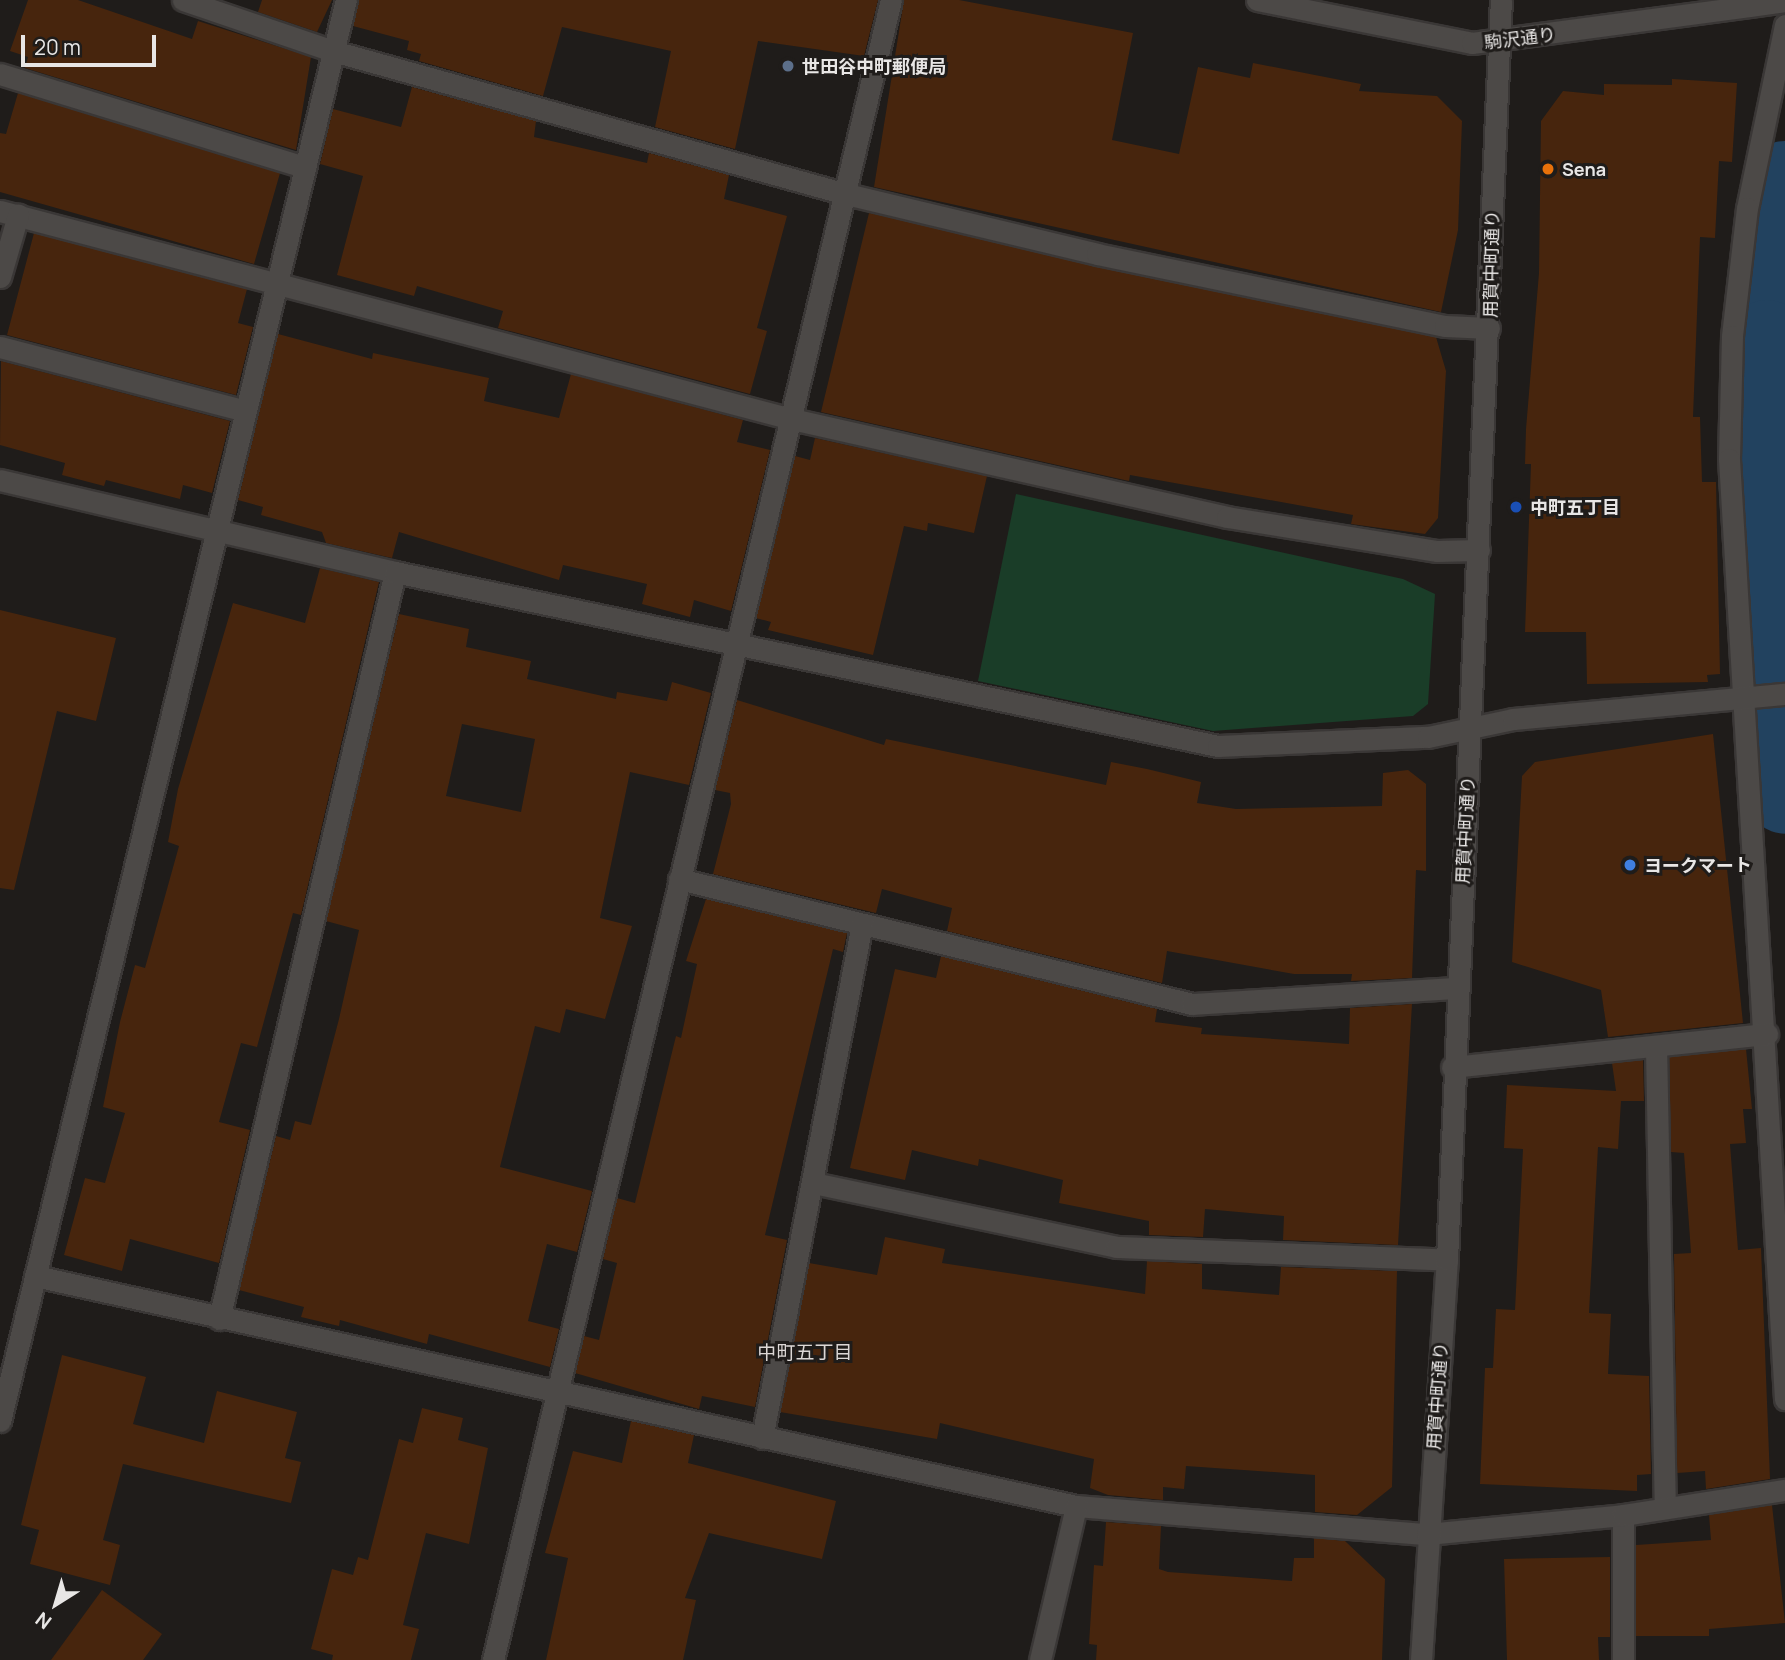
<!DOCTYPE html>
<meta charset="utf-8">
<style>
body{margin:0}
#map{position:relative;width:1785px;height:1660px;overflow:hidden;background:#1f1c1a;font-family:Manrope,"Noto Sans JP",sans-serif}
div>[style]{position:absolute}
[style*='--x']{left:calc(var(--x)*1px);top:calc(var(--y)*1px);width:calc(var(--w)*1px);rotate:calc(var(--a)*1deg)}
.green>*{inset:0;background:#1a3d28}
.river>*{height:80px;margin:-40px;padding:0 40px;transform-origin:40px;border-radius:40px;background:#22425f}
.building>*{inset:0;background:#47250d}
.roads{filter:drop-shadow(2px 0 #3a3736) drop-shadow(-2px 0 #3a3736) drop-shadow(0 2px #3a3736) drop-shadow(0 -2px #3a3736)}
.lane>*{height:21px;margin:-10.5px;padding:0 10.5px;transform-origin:10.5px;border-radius:10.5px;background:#4c4947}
.street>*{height:21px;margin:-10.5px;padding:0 10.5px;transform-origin:10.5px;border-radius:10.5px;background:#4c4947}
.secondary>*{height:21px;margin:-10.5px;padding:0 10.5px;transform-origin:10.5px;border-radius:10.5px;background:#4c4947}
.dots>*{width:19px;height:19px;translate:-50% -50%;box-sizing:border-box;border:4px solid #1f1c1a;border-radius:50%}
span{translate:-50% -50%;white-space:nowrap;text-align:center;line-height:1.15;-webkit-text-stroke:6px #1f1c1a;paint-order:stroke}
.street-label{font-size:18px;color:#e8e6e5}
.poi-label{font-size:18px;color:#e8e6e5;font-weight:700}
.left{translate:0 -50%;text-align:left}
.neighbourhood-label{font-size:19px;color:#dcd7d5}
.north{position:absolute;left:21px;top:1569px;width:70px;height:70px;-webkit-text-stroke:5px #1f1c1a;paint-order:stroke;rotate:217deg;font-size:19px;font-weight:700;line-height:28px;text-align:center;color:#e8e6e5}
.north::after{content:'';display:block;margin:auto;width:24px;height:32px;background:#e8e6e5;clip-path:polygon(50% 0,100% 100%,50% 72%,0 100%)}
.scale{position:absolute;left:21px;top:35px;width:135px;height:32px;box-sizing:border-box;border:4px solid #e8e6e5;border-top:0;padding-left:9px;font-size:21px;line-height:24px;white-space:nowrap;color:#e8e6e5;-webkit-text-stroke:5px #1f1c1a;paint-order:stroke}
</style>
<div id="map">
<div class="green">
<div style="clip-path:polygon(1016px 494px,1403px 579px,1435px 594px,1428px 704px,1413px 716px,1213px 731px,978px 681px)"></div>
</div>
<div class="river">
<div style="--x:1785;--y:181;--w:160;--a:96.5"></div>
<div style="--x:1767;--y:340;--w:454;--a:87.7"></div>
</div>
<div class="building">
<div style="clip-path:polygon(28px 0,78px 0,192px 39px,198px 21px,311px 57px,296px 150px,25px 68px,28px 57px,10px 51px)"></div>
<div style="clip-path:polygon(262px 0,332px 0,317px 32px,258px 12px)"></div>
<div style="clip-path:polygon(359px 0,878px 0,864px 56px,758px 41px,735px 149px,655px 127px,671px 51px,562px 27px,543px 96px,419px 61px,421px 54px,407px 50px,409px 41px,353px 26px)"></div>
<div style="clip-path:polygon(904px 0,959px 0,1133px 33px,1112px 140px,1179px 154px,1198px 67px,1250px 78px,1253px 63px,1361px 84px,1359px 91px,1437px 96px,1462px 121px,1458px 230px,1441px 312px,874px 187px)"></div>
<div style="clip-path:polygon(1672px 79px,1737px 83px,1732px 162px,1719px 161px,1715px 238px,1700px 237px,1693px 417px,1700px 417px,1702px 482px,1716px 482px,1720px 674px,1707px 675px,1708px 682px,1587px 684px,1586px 632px,1525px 632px,1531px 464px,1525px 464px,1526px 429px,1539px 273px,1541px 121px,1563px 91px,1604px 95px,1604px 84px,1672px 85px)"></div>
<div style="clip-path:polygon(412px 87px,536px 121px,534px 137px,647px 163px,649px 153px,729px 175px,724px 199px,787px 216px,757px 328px,767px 331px,750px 394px,498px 328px,503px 311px,417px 286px,414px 296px,337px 275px,363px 176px,320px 164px,333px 109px,401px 127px)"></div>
<div style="clip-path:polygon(18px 93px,280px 173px,254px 264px,0 192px,0 133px,6px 134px)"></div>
<div style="clip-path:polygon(869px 213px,1436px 337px,1446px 371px,1438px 518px,1425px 534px,1351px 524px,1353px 515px,1130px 475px,1129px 481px,821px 412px)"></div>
<div style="clip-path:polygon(34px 233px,247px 289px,238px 323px,253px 327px,236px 395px,7px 335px)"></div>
<div style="clip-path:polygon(278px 334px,372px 359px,373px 353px,489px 378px,484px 401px,559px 418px,571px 374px,743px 420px,737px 442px,770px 450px,731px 611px,694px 600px,690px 617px,642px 604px,647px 584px,563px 565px,559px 580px,399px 532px,392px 558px,326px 543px,322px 532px,261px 515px,263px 507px,238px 500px)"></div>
<div style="clip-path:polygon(1px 361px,230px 421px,212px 493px,183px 485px,180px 499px,106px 480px,104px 486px,62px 475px,65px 463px,0 445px)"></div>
<div style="clip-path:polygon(815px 438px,987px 476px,974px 533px,928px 523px,927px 531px,904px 526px,873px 655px,768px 630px,771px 622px,756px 618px,795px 456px,810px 460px)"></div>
<div style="clip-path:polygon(320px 568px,379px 582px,301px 915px,293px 913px,257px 1047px,241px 1043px,219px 1122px,250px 1130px,219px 1263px,130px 1239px,122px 1271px,64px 1255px,85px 1178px,105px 1183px,125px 1113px,103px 1107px,120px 1022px,135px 965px,145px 968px,179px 846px,168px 842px,178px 789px,233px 603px,305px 623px)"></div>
<div style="clip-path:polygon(0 610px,116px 638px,96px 721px,57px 711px,14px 890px,0 888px)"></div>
<div style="clip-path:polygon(evenodd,399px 614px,469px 629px,466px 647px,531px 661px,527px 679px,616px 699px,617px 692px,667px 701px,672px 682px,711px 693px,689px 785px,630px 772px,600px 918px,632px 926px,605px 1019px,566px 1009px,560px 1033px,535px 1026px,500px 1167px,592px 1191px,577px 1252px,547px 1244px,528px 1321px,559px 1329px,550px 1367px,429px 1334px,427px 1344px,340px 1320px,339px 1326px,301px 1317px,304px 1307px,239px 1290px,276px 1136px,290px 1140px,295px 1121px,311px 1125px,339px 1019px,359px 930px,326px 921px,399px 614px,462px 724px,535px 739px,521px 812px,446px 796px,462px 724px)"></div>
<div style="clip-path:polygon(737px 700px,884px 745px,886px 739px,1106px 785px,1111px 762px,1147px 769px,1201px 782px,1197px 803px,1236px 809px,1382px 806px,1383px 773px,1408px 770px,1426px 784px,1426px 871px,1416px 870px,1412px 978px,1351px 981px,1352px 974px,1294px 974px,1167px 951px,1162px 983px,947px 931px,952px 908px,882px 889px,876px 913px,713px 874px,731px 804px,730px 793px,715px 790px)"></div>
<div style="clip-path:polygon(1713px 734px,1743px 1023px,1608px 1037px,1601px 990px,1512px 962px,1522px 776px,1535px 762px)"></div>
<div style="clip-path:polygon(706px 899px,847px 933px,843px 952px,833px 949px,765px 1235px,787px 1240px,755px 1407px,702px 1396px,699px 1409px,575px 1373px,584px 1336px,599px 1340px,617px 1263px,603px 1259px,617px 1198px,635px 1203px,676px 1036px,681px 1038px,697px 964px,686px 961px)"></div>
<div style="clip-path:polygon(941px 956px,1157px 1009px,1155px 1022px,1202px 1028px,1201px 1034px,1349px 1044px,1350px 1008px,1412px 1004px,1398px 1245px,1283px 1240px,1284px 1216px,1205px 1209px,1203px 1237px,1149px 1235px,1149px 1221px,1059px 1203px,1063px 1180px,979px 1159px,978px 1166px,912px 1150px,905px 1180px,850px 1168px,895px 969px,936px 978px)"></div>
<div style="clip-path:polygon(1746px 1049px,1752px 1109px,1743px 1109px,1746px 1143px,1730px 1144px,1738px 1250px,1761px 1248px,1770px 1479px,1706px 1489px,1705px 1471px,1677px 1473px,1674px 1254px,1691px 1253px,1684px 1153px,1671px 1152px,1669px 1057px)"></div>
<div style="clip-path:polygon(1643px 1060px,1644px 1101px,1621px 1101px,1618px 1149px,1598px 1147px,1589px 1313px,1611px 1314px,1608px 1374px,1649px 1376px,1651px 1474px,1637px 1475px,1637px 1491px,1480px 1484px,1485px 1368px,1493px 1368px,1496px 1309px,1515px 1310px,1523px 1149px,1504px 1148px,1507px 1085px,1616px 1091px,1612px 1063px)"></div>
<div style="clip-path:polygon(885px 1237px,945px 1249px,942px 1263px,1145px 1294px,1147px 1261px,1202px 1264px,1202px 1289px,1279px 1295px,1281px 1267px,1397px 1271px,1392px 1487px,1357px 1515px,1315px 1512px,1315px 1475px,1186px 1466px,1184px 1489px,1163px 1487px,1163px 1500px,1108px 1495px,1090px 1488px,1094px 1459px,940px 1423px,937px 1439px,780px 1412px,809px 1263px,877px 1275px)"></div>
<div style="clip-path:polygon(62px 1355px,146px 1377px,133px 1424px,204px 1443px,217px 1391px,297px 1412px,285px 1458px,301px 1462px,291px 1503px,123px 1464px,103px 1540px,120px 1545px,110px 1585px,30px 1564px,39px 1530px,21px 1525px)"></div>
<div style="clip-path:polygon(422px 1408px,463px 1418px,458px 1440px,488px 1448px,469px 1544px,426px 1533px,403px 1625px,419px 1629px,411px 1660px,332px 1660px,333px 1655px,311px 1649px,332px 1569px,353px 1575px,358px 1557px,368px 1560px,399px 1439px,413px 1443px)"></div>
<div style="clip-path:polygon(631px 1421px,694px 1435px,688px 1463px,836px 1501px,822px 1559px,709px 1533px,685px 1598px,696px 1600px,683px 1660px,546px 1660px,568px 1558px,545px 1553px,573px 1451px,622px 1463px)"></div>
<div style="clip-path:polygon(1772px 1505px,1785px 1623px,1709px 1629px,1709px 1636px,1636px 1636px,1636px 1545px,1711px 1540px,1709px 1515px)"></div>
<div style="clip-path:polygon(1106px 1522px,1161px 1526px,1159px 1569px,1168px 1572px,1292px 1581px,1294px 1558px,1314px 1558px,1314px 1538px,1345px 1541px,1385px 1579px,1382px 1660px,1096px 1660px,1097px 1645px,1089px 1644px,1094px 1565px,1103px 1566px)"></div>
<div style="clip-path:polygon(1610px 1557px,1610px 1637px,1598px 1637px,1599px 1660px,1507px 1660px,1504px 1559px)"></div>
<div style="clip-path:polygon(102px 1590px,162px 1634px,143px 1660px,51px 1660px)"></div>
</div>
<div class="roads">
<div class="lane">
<div style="--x:183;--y:0;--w:158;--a:18.8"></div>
<div style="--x:333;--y:51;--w:533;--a:15.58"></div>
<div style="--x:846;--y:194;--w:258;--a:13.4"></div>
<div style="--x:1097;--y:254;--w:355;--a:11.7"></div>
<div style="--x:1445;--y:326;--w:44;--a:2.6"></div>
<div style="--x:0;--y:74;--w:319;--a:17"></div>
<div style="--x:0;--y:211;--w:819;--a:14.72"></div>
<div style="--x:792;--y:419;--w:446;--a:12.7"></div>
<div style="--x:1227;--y:517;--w:213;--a:9.2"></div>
<div style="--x:1437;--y:551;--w:42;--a:-1.4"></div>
<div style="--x:0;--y:277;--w:65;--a:-73.8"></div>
<div style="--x:0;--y:347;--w:253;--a:14.6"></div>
<div style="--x:679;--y:879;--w:528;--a:13.69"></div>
<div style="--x:1192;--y:1004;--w:265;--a:-3.5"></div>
<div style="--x:1656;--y:1046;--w:459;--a:88.9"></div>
<div style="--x:813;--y:1183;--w:310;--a:11.9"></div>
<div style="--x:1116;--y:1247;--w:331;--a:2.2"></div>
<div style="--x:219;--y:1319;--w:767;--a:-76.74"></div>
<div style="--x:762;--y:1438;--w:524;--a:-78.99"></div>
<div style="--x:1623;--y:1660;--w:145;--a:-90"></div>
</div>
<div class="street">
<div style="--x:1785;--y:25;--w:187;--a:101.7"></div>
<div style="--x:1747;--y:208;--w:129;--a:96.7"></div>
<div style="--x:1732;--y:336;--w:123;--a:91.4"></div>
<div style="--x:1729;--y:459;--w:942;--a:86.59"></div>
<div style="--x:0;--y:480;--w:406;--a:13.1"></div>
<div style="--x:395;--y:572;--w:841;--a:11.94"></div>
<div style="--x:1218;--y:746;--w:210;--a:-2.5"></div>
<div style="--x:1428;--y:737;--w:87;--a:-12"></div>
<div style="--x:1513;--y:719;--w:273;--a:-5.3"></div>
<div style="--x:1452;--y:1067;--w:317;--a:-6"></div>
<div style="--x:35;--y:1276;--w:1066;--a:12.46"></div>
<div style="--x:1076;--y:1506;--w:352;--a:4.6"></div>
<div style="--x:1427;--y:1534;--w:197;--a:-5.5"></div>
<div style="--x:1623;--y:1515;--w:164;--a:-8.8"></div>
<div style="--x:0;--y:1421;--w:1463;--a:-76.32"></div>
<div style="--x:493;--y:1660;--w:1707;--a:-76.52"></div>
<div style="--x:1040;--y:1660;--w:158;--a:-76.8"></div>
</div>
<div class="secondary">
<div style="--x:1257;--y:0;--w:219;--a:11.3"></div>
<div style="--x:1472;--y:43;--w:316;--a:-7.6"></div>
<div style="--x:1421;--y:1660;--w:401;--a:-86.3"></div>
<div style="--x:1447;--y:1260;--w:1261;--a:-87.55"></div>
</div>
</div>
<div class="dots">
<div style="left:788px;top:66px;background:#5c6f8a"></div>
<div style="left:1548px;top:169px;background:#e8710a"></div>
<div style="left:1516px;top:507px;background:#1a4fb4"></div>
<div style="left:1630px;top:865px;background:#3f7fe0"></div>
</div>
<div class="street-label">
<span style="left:1520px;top:38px;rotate:-7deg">駒沢通り</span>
<span style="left:1491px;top:264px;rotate:-89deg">用賀中町通り</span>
<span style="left:1465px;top:830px;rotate:-87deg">用賀中町通り</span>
<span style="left:1437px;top:1396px;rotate:-86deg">用賀中町通り</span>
</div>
<div class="poi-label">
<span class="left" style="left:802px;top:66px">世田谷中町郵便局</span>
<span class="left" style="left:1562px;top:169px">Sena</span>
<span class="left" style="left:1530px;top:507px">中町五丁目</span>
<span class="left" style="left:1644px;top:865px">ヨークマート</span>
</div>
<div class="neighbourhood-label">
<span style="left:805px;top:1353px">中町五丁目</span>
</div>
<div class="north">N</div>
<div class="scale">20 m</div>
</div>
